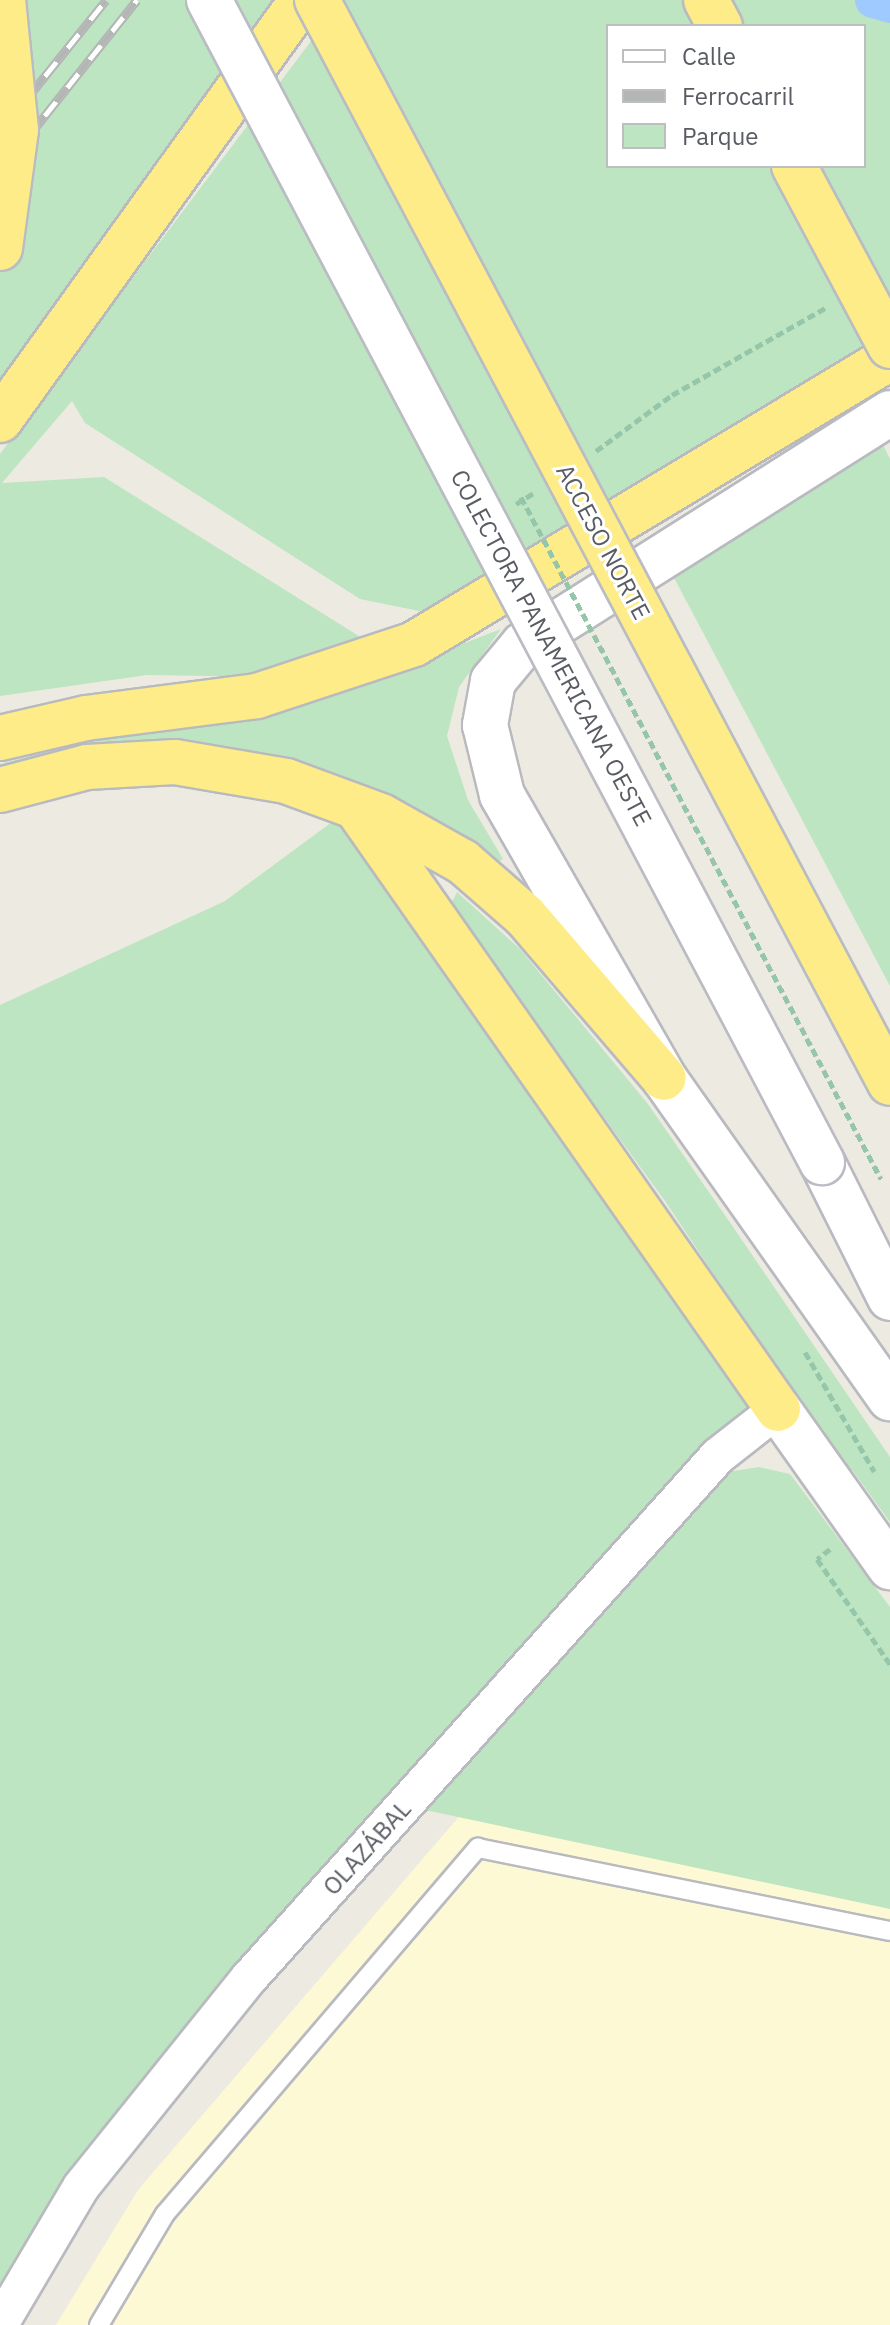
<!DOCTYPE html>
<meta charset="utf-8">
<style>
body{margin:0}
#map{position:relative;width:890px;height:2325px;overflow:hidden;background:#edebe1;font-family:"IBM Plex Sans",sans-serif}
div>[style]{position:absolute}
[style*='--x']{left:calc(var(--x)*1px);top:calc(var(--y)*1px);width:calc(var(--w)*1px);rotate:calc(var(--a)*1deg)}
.commercial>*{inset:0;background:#fef9d5}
.green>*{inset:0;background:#bde5c1}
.canal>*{height:36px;margin:-18px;padding:0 18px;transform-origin:18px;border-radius:18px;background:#9ecaff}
.path>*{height:5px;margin-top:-2.5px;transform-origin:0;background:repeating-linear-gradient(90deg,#96c6a9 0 8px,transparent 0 12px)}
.roads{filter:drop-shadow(2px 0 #b9bac0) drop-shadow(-2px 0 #b9bac0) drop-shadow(0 2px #b9bac0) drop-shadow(0 -2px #b9bac0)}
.service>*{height:18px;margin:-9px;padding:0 9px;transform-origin:9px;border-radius:9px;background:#fff}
.minor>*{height:36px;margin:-18px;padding:0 18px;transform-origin:18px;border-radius:18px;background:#fff}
.tertiary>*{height:44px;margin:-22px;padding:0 22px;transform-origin:22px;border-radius:22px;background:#fff}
.secondary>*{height:44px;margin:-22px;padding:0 22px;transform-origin:22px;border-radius:22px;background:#fff}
.motorway>*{height:44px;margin:-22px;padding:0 22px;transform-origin:22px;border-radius:22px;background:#fdec88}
.rail>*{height:9px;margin-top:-4.5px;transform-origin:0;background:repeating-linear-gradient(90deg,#fff 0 18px,#b4b5b5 0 36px);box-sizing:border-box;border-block:2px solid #b4b5b5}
.path-bridge>*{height:5px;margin-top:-2.5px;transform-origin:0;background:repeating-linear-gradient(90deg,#96c6a9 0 8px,transparent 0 12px)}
.bridges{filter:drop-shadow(2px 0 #babcc3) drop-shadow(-2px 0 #babcc3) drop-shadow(0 2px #babcc3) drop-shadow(0 -2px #babcc3)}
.secondary-bridge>*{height:44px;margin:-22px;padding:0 22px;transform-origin:22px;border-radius:22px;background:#fff}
.motorway-bridge>*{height:44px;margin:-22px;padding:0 22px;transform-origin:22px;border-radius:22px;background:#fdec88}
span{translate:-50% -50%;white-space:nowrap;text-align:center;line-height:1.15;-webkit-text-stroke:6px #fff;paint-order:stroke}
.street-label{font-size:24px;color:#595c62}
.legend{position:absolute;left:606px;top:24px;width:260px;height:144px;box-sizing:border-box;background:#fff;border:2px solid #bdbec0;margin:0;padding:10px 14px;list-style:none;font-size:24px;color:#595c62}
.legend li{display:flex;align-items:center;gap:16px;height:40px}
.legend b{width:40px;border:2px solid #bdbec0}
</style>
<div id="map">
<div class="commercial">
<div style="clip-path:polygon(696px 1541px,890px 1687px,890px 2325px,56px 2325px,138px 2190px)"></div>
</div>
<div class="green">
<div style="clip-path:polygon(0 0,302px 0,0 420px)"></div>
<div style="clip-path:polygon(evenodd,342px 0,890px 0,890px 338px,434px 614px,360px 599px,85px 423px,72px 401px,2px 483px,104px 477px,370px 643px,273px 677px,147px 675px,0 696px,0 454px,342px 0,608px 26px,864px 26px,864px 166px,608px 166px,608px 26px)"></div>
<div style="clip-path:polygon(881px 441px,890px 459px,890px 986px,672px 574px)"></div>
<div style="clip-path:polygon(501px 629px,459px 687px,447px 736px,468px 800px,503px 859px,496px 863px,324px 773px,0 776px,0 764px,69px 746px,317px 700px)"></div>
<div style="clip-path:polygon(355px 805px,778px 1409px,250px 1977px,0 2324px,0 1005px,225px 901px)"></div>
<div style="clip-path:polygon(457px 892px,520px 949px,648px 1104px,731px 1224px,890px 1457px,890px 1522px,853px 1471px,808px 1437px,767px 1354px,665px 1201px,450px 906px)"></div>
<div style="clip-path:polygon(759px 1467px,790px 1474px,890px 1607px,890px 1909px,425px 1810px,727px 1472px)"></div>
</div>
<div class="canal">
<div style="--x:873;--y:0;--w:18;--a:16"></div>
</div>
<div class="path">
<div style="--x:596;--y:451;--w:94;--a:-36.4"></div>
<div style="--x:672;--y:395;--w:176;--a:-29.6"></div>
<div style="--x:516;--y:504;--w:22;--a:-32"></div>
<div style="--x:805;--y:1352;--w:138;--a:59.9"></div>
<div style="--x:830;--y:1549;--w:16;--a:142"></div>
<div style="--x:817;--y:1559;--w:128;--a:55.2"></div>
</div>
<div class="roads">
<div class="service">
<div style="--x:99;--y:2325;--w:129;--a:-59.3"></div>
<div style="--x:165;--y:2214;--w:482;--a:-49.5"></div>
<div style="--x:478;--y:1848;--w:420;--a:11.4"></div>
</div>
<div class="minor">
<div style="--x:0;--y:2324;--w:159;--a:-59.4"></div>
<div style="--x:81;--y:2187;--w:270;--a:-51.2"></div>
<div style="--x:250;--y:1977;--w:700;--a:-48.07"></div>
<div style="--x:718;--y:1456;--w:76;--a:-38.1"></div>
</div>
<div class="tertiary">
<div style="--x:778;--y:1409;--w:194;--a:54.7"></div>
</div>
<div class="secondary">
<div style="--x:890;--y:413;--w:434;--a:147.7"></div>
<div style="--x:523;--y:645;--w:47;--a:129.8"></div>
<div style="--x:493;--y:681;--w:45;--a:100.3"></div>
<div style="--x:485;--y:725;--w:72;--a:76.3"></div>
<div style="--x:502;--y:795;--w:326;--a:60.2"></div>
<div style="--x:664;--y:1078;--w:392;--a:54.8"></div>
<div style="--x:822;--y:1162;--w:152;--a:63.4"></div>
</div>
<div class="motorway">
<div style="--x:706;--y:0;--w:30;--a:62"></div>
<div style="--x:0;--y:420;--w:517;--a:-54.28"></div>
<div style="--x:0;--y:738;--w:88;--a:-13.1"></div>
<div style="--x:86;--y:718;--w:172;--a:-7.3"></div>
<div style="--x:257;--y:696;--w:165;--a:-18.3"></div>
<div style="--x:414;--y:644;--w:555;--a:-31"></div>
<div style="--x:0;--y:790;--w:90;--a:-14.8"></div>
<div style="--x:87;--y:767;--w:88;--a:-3.3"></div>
<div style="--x:175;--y:762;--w:113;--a:9.7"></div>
<div style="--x:286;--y:781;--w:101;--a:20.2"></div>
<div style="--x:381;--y:816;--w:94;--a:29.3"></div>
<div style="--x:463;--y:862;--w:82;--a:41.1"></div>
<div style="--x:525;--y:916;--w:213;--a:49.4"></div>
<div style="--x:356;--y:807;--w:735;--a:54.97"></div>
</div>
</div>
<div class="rail">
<div style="--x:0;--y:132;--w:169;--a:-51.2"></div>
<div style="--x:0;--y:172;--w:220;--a:-51.5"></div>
</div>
<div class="path-bridge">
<div style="--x:521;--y:497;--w:771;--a:62.17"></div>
</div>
<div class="bridges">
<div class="secondary-bridge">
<div style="--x:209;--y:0;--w:1314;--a:62.19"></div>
</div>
<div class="motorway-bridge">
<div style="--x:317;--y:0;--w:1225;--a:62.12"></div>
<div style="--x:794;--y:166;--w:204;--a:61.9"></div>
<div style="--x:0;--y:248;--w:119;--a:-82.3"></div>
<div style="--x:16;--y:130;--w:131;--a:-95.7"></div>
</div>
</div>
<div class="street-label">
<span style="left:603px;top:542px;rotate:62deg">ACCESO NORTE</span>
<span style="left:551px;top:648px;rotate:62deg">COLECTORA PANAMERICANA OESTE</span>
<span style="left:367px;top:1848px;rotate:-48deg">OLAZÁBAL</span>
</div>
<ul class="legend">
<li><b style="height:10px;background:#fff"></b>Calle</li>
<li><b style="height:10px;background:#b4b5b5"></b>Ferrocarril</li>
<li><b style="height:22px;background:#bde5c1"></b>Parque</li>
</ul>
</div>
